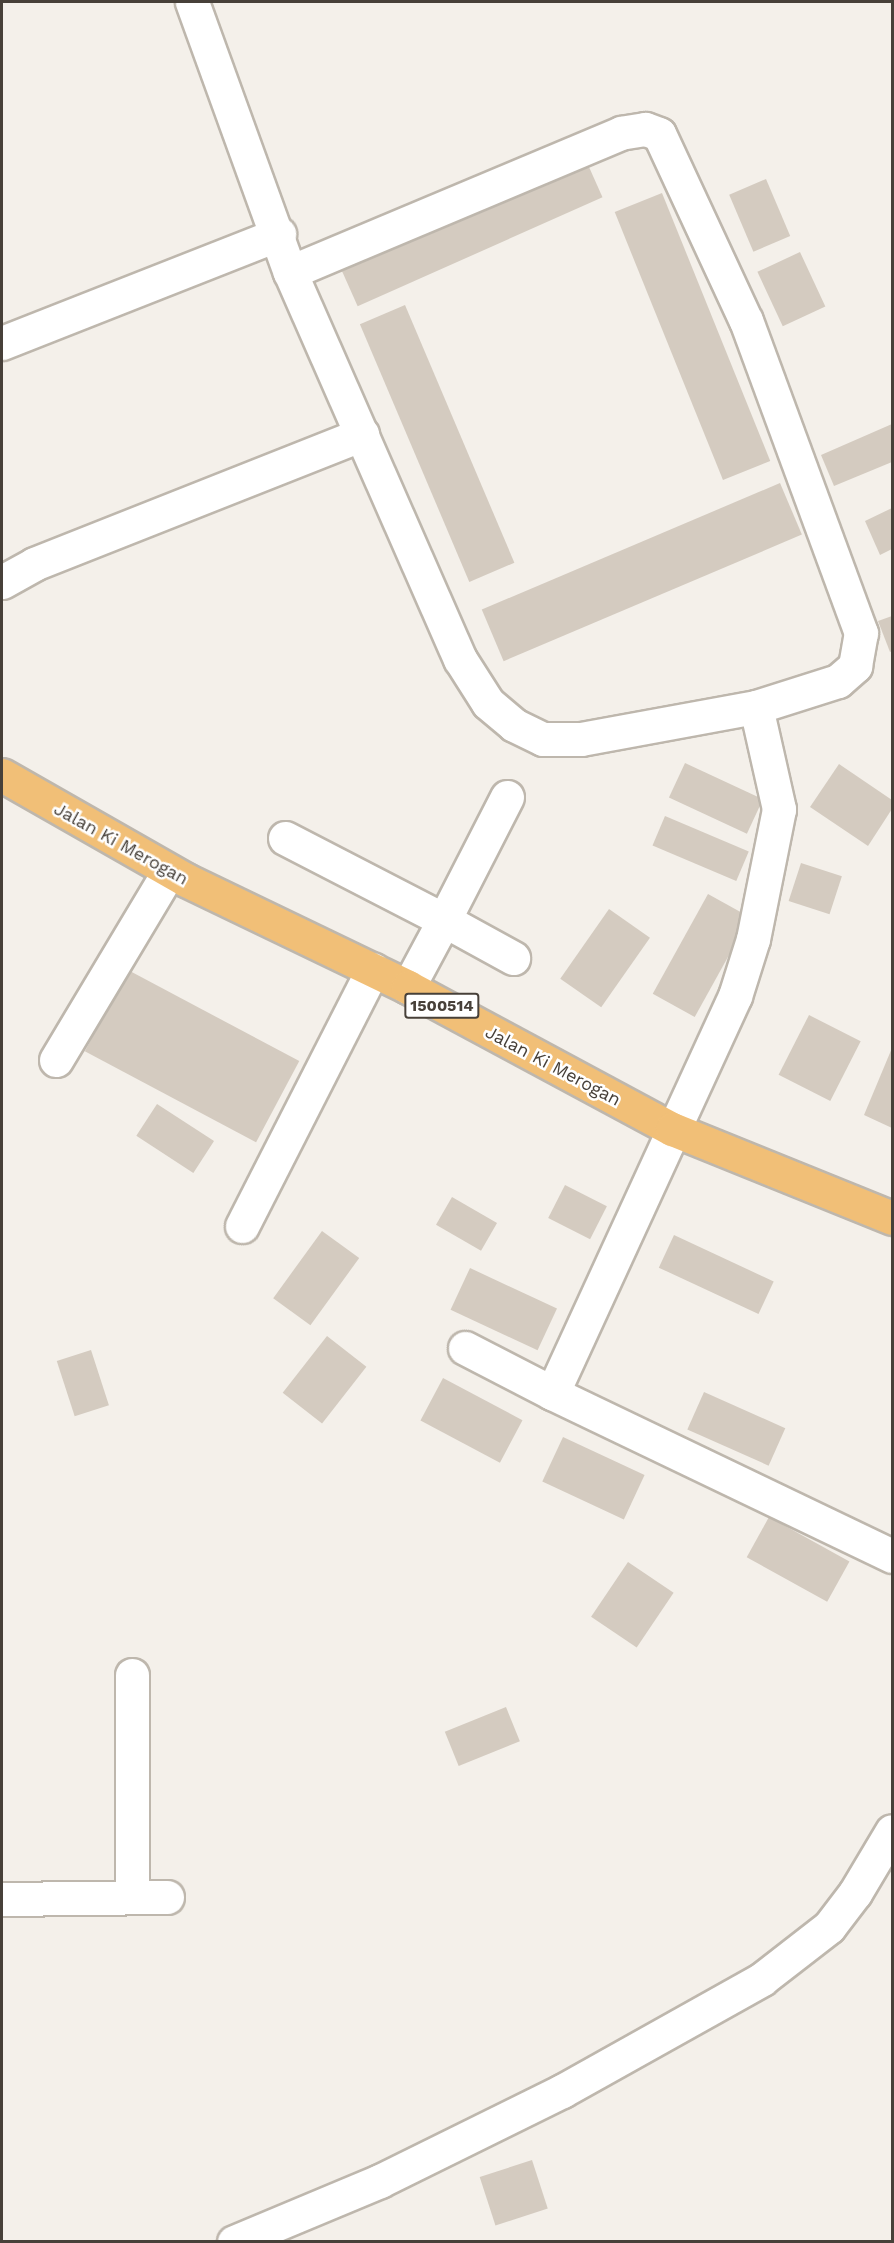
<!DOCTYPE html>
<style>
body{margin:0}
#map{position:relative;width:894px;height:2243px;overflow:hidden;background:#f4f0ea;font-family:"Work Sans",sans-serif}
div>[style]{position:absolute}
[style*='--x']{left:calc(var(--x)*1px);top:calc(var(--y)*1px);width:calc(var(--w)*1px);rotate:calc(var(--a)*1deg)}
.building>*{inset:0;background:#d4cbc0;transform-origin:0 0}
.roads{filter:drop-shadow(2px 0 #beb7ad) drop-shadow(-2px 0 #beb7ad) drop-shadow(0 2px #beb7ad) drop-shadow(0 -2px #beb7ad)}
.minor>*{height:33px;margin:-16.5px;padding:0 16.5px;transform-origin:16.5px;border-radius:16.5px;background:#fff}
.highway>*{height:33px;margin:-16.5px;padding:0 16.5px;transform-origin:16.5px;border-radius:16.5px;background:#f1bf77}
span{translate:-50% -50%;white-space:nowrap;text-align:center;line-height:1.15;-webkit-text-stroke:5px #fff;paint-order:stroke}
.shield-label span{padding:2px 4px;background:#fff;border:2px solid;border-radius:4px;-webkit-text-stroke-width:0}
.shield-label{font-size:16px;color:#474039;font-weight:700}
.street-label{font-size:18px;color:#474039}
.frame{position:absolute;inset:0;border:3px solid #474039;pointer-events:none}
</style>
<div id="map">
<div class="building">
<div style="left:585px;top:158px;width:43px;height:268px;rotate:66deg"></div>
<div style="left:766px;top:179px;width:62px;height:40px;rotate:67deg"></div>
<div style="left:662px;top:193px;width:289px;height:51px;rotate:68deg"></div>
<div style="left:800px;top:252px;width:60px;height:47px;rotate:65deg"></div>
<div style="left:405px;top:305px;width:280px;height:49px;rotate:67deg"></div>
<div style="clip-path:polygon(892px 424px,892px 462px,834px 486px,821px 455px)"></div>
<div style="left:780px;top:483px;width:56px;height:324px;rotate:67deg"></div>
<div style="clip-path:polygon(892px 508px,892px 549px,880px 555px,865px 521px)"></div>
<div style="clip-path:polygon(892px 616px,892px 651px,890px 652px,878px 621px)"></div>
<div style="left:685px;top:763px;width:86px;height:38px;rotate:25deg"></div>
<div style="clip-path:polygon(839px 764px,892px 800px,892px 809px,868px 846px,810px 807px)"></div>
<div style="left:665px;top:816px;width:91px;height:32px;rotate:23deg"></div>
<div style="left:801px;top:863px;width:43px;height:40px;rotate:18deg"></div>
<div style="left:708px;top:894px;width:48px;height:114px;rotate:29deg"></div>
<div style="left:609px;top:909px;width:50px;height:85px;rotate:35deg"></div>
<div style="left:128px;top:970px;width:194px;height:92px;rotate:28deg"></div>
<div style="left:809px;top:1015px;width:58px;height:67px;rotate:27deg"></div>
<div style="clip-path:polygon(892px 1048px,892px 1128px,864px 1115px)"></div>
<div style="left:157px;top:1104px;width:68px;height:38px;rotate:33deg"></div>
<div style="left:565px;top:1185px;width:47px;height:37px;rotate:27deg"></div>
<div style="left:452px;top:1197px;width:52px;height:32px;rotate:30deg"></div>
<div style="left:322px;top:1231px;width:46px;height:83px;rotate:36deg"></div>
<div style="left:674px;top:1235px;width:110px;height:36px;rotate:25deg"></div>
<div style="left:470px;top:1268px;width:96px;height:46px;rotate:25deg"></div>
<div style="left:327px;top:1336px;width:50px;height:72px;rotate:38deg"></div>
<div style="left:91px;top:1350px;width:58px;height:36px;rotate:72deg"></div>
<div style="left:443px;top:1378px;width:90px;height:48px;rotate:28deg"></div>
<div style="left:704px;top:1392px;width:89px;height:41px;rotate:24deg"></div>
<div style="left:563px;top:1437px;width:90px;height:49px;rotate:25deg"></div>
<div style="left:769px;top:1517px;width:92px;height:46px;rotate:29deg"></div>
<div style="left:628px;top:1562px;width:55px;height:66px;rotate:34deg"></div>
<div style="left:506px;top:1707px;width:37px;height:66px;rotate:68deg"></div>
<div style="left:532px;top:2160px;width:51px;height:55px;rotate:72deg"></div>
</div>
<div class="roads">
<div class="minor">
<div style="--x:192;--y:2;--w:287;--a:70.1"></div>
<div style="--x:290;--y:272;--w:423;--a:66.3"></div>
<div style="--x:460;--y:659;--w:52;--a:57.5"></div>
<div style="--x:488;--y:703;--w:34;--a:40"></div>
<div style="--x:514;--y:725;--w:32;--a:26"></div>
<div style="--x:543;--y:739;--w:38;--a:0"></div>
<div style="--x:581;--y:739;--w:178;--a:-10.4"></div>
<div style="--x:756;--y:707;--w:86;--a:-17.6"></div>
<div style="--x:838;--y:681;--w:23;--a:-41"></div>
<div style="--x:855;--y:666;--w:34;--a:-80"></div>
<div style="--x:861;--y:633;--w:333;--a:-110.2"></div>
<div style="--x:746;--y:321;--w:206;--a:-114.9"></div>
<div style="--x:659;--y:134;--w:15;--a:-160"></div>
<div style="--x:645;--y:129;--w:24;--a:171"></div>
<div style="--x:621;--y:133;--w:359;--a:157.2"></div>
<div style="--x:2;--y:343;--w:298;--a:-21.5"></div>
<div style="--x:2;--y:582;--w:37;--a:-29"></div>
<div style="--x:34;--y:564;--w:353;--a:-21.6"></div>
<div style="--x:756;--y:707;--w:105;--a:77.3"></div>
<div style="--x:779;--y:809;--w:133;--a:101.3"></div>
<div style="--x:753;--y:939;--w:60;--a:107.5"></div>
<div style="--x:735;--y:996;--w:437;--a:114.7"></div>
<div style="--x:552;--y:1393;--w:377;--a:25.6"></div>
<div style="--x:507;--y:797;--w:138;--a:117.1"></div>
<div style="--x:444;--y:920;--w:79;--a:28.8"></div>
<div style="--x:285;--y:838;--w:179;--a:27.3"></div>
<div style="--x:444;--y:920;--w:76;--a:118.2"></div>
<div style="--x:56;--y:1060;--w:220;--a:-59.1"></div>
<div style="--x:242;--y:1226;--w:288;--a:-63"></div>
<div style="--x:465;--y:1348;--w:98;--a:27.3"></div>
<div style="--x:132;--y:1675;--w:222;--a:90"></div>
<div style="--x:2;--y:1899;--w:165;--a:-0.7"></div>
<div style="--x:234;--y:2242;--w:158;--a:-22.7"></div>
<div style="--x:380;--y:2181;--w:203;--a:-26.3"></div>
<div style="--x:562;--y:2091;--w:229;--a:-29.2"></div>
<div style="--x:762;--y:1979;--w:85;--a:-37.8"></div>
<div style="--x:829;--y:1927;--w:43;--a:-52.6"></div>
<div style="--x:855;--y:1893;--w:72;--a:-59.2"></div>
</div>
<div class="highway">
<div style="--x:2;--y:775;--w:212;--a:29.7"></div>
<div style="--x:186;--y:880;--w:246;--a:25.7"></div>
<div style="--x:408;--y:987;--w:300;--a:28.3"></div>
<div style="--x:672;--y:1129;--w:237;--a:22"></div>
</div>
</div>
<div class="shield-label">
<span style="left:442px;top:1006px">1500514</span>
</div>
<div class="street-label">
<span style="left:121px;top:844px;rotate:29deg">Jalan Ki Merogan</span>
<span style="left:553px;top:1066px;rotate:28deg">Jalan Ki Merogan</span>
</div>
<div class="frame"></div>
</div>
